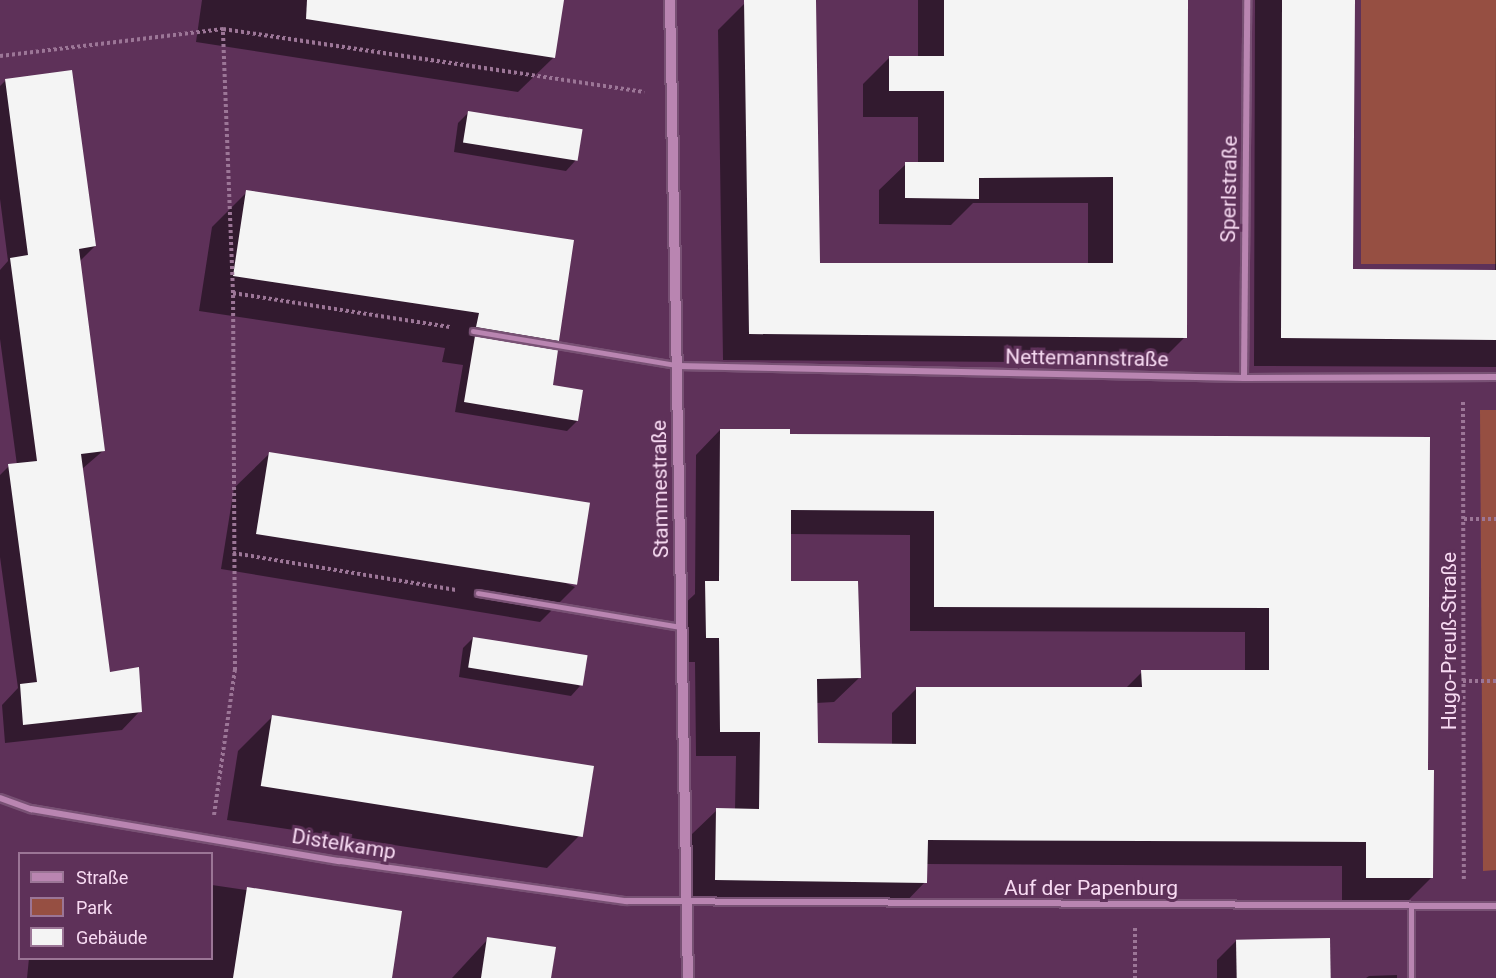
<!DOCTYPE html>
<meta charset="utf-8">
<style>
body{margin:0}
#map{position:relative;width:1496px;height:978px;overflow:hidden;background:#5e3159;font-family:Roboto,sans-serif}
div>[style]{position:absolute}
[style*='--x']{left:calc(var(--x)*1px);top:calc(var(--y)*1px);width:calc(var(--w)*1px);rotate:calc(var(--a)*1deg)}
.green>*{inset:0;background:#964f42;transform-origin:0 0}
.shadow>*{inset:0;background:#0007}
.building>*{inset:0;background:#f4f4f4;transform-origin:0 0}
.path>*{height:4px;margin-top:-2px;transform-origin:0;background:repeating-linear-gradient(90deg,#9c7697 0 3px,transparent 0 6px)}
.roads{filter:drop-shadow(2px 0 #785174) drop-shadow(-2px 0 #785174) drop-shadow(0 2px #785174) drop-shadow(0 -2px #785174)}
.service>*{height:4.5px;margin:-2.25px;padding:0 2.25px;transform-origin:2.25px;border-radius:2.25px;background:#b985b1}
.minor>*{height:6px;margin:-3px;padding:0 3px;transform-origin:3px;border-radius:3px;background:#b985b1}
.tertiary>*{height:10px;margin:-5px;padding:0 5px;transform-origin:5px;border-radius:5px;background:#b985b1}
span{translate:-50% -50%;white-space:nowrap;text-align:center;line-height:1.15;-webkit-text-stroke:6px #5e3159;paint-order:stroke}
.street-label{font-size:21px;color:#f7daf2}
.legend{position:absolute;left:18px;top:852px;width:195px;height:108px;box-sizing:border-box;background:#5e3159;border:2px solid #9b7596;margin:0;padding:8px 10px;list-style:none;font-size:18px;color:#f7daf2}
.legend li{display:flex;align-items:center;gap:12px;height:30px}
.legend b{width:30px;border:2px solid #9b7596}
</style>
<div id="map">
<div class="green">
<div style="left:1361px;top:0;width:135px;height:264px"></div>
<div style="clip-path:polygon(1480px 410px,1496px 410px,1496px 870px,1483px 871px)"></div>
</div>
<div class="shadow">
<div style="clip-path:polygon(202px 0,562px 0,553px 58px,518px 92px,196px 42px)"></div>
<div style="clip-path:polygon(918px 0,1187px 0,1185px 337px,1159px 363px,723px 360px,718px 30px,744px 4px,819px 265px,1088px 265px,1088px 203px,973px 203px,951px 225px,879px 224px,879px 190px,906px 164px,918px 164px,918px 117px,863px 117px,863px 84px,890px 57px,918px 57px)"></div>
<div style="clip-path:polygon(1255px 0,1353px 0,1352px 271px,1495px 272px,1496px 19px,1496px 367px,1254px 366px)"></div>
<div style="clip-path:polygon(5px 81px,95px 246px,79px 262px,104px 450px,82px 469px,109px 674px,140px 711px,122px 730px,5px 743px,2px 705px,18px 688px,0 557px,0 475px,9px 466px,17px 465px,0 339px,0 270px,8px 261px,0 199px,0 86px)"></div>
<div style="clip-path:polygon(468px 113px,580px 131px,575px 161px,566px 171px,454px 152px,458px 123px)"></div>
<div style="clip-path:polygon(247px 192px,558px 340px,548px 350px,551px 386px,577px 421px,567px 431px,455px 412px,463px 365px,442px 362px,445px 348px,199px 311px,212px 227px)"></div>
<div style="clip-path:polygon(evenodd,720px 430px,789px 435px,1428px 438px,1427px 772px,1432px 877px,1407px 902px,1342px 902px,1342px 866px,926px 864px,925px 882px,901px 907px,691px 904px,692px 834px,717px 810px,735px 810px,736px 756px,696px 756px,695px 662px,682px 662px,681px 607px,695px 594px,696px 455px,720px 430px,789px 534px,910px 535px,910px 631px,1245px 632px,1245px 672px,1142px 672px,1125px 689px,917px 688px,892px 713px,892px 745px,816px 744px,816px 703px,834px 702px,859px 678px,789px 582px,789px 534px)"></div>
<div style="clip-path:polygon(269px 454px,575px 587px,540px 622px,221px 569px,234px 488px)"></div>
<div style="clip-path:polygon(473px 638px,580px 686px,571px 696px,459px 677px,463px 648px)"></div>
<div style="clip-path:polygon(273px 716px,582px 833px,547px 868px,227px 820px,238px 751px)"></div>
<div style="clip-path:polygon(212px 885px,400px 913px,390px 978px,27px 978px,29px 958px,212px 958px)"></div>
<div style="clip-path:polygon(488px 939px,550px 978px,452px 978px)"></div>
<div style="clip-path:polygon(1237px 940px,1329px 978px,1217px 978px,1217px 960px)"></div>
<div style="clip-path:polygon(1397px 975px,1397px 978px,1366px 978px,1369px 976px)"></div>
</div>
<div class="building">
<div style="clip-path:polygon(307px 0,564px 0,555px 58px,306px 19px)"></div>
<div style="clip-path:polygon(744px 0,816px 0,820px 263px,1113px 263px,1113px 177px,979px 178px,979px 199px,905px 198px,905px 162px,944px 162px,944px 91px,889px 91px,889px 56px,944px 56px,944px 0,1188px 0,1187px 338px,749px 334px)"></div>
<div style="clip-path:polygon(1282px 0,1355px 0,1353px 269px,1496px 270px,1496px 340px,1281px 338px)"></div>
<div style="clip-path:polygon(72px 70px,96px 246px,79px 249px,105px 451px,81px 454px,110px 672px,139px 667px,142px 712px,23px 725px,20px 684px,37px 682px,8px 464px,37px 461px,10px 258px,28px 255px,5px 79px)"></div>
<div style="left:468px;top:111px;width:116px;height:32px;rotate:9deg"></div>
<div style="clip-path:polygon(246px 190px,574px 240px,559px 341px,476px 327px,479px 313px,233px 276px)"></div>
<div style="clip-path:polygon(475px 336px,558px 350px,553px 385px,583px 390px,578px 421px,464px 402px)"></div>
<div style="clip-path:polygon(evenodd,720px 429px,790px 429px,790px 434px,1430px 437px,1428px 770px,1434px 770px,1433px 878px,1366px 878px,1366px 842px,928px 840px,927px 883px,715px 880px,716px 808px,759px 809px,760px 732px,720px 732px,719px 638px,706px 638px,705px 581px,719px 581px,720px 429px,791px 510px,934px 511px,934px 607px,1269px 608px,1269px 670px,1141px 670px,1142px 687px,916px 687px,916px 744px,818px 743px,817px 679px,861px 678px,858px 581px,791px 581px,791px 510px)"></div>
<div style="left:269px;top:452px;width:325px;height:83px;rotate:9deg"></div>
<div style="left:473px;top:637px;width:116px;height:31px;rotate:9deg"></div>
<div style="left:272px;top:715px;width:326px;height:72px;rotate:9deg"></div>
<div style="clip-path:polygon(247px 887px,402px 911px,392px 978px,233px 978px)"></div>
<div style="clip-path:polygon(487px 937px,556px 947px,551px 978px,481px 978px)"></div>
<div style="left:1330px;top:938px;width:40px;height:94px;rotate:89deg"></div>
</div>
<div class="path">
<div style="--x:0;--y:56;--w:225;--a:-6.9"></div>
<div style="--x:223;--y:29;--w:426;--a:8.5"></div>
<div style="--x:233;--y:293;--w:221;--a:8.9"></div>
<div style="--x:1463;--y:402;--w:478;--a:89.9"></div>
<div style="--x:1464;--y:519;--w:32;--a:0"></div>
<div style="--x:233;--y:553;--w:226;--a:9.4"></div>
<div style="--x:1463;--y:681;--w:33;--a:0"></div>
<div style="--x:214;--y:815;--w:147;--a:-81.8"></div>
<div style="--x:235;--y:670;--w:377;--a:-90.3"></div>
<div style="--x:233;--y:293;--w:264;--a:-92.2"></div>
<div style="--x:1135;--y:928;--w:50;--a:90"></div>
</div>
<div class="roads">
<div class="service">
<div style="--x:473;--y:331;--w:207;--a:9.5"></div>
<div style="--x:478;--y:593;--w:206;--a:9.5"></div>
<div style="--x:1411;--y:906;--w:72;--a:90"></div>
</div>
<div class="minor">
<div style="--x:678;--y:366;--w:566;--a:1.21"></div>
<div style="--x:1244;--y:378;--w:252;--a:-0.2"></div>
<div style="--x:1244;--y:378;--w:378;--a:-89.5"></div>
<div style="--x:0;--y:798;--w:33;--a:20"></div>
<div style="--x:31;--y:809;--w:313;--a:9.6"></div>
<div style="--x:340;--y:861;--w:289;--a:8"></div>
<div style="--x:626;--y:901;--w:870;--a:0.33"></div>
</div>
<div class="tertiary">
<div style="--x:670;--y:0;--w:978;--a:88.95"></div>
</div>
</div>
<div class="street-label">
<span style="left:1229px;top:189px;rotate:-89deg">Sperlstraße</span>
<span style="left:1087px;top:358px;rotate:1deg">Nettemannstraße</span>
<span style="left:660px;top:489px;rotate:-91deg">Stammestraße</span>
<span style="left:1449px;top:641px;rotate:-90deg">Hugo-Preuß-Straße</span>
<span style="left:344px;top:844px;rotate:9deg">Distelkamp</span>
<span style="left:1091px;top:888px">Auf der Papenburg</span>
</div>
<ul class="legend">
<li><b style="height:8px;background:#b985b1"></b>Straße</li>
<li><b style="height:16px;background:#964f42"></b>Park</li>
<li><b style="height:16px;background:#f4f4f4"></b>Gebäude</li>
</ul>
</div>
